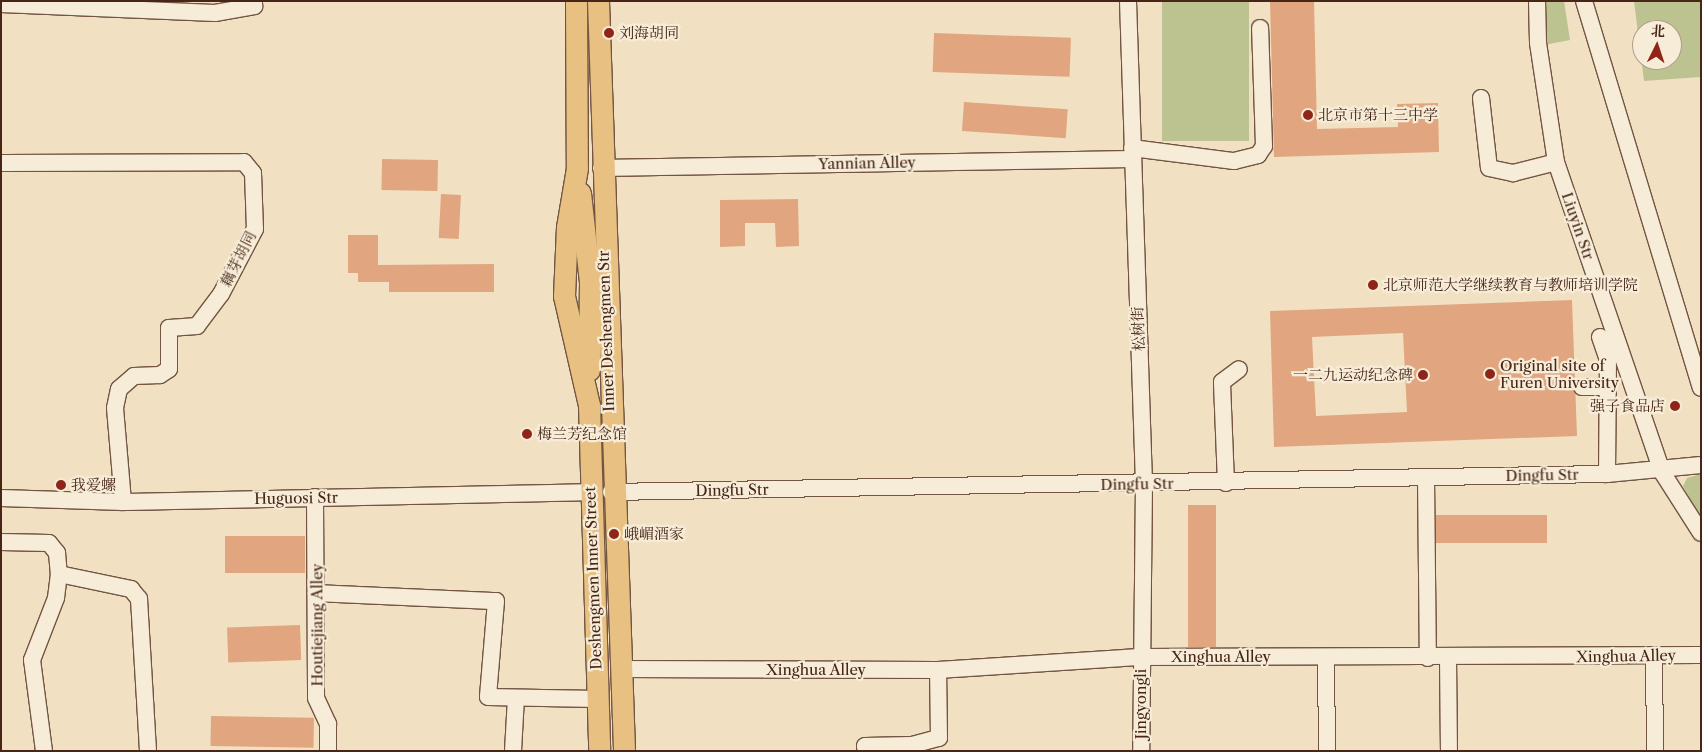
<!DOCTYPE html>
<meta charset="utf-8">
<style>
body{margin:0}
#map{position:relative;width:1702px;height:752px;overflow:hidden;background:#f1e1c2;font-family:"Libre Caslon Text","Noto Serif SC",serif}
div>[style]{position:absolute}
[style*='--x']{left:calc(var(--x)*1px);top:calc(var(--y)*1px);width:calc(var(--w)*1px);rotate:calc(var(--a)*1deg)}
.green>*{inset:0;background:#bdc291;transform-origin:0 0}
.building>*{inset:0;background:#e1a680;transform-origin:0 0}
.roads{filter:drop-shadow(1px 0 #725542) drop-shadow(-1px 0 #725542) drop-shadow(0 1px #725542) drop-shadow(0 -1px #725542)}
.minor>*{height:16px;margin:-8px;padding:0 8px;transform-origin:8px;border-radius:8px;background:#f6ecd7}
.major>*{height:21px;margin:-10.5px;padding:0 10.5px;transform-origin:10.5px;border-radius:10.5px;background:#e8c081}
.dots>*{width:14px;height:14px;translate:-50% -50%;box-sizing:border-box;border:2px solid #f6ecd7;border-radius:50%}
span{translate:-50% -50%;white-space:nowrap;text-align:center;line-height:1.15;-webkit-text-stroke:4.5px #f6ecd7;paint-order:stroke}
.poi-label{font-size:15px;color:#472618}
.left{translate:0 -50%;text-align:left}
.right{translate:-100% -50%;text-align:right}
.street-label{font-size:15px;color:#472618}
.frame{position:absolute;inset:0;border:2px solid #472618;pointer-events:none}
.north{position:absolute;left:1632px;top:20px;width:50px;height:50px;box-sizing:border-box;background:#f6ecd7;border:1px solid #b09d8b;border-radius:50%;rotate:4deg;font-size:14px;font-weight:700;line-height:20px;text-align:center;color:#472618}
.north::after{content:'';display:block;margin:auto;width:18px;height:22px;background:#8f2418;clip-path:polygon(50% 0,100% 100%,50% 72%,0 100%)}
</style>
<div id="map">
<div class="green">
<div style="left:1162px;top:1px;width:87px;height:140px"></div>
<div style="clip-path:polygon(1542px 1px,1564px 1px,1570px 40px,1544px 45px)"></div>
<div style="clip-path:polygon(evenodd,1634px 1px,1701px 1px,1701px 77px,1644px 81px,1634px 1px,1642px 30px,1672px 30px,1672px 60px,1642px 60px,1642px 30px)"></div>
<div style="clip-path:polygon(1701px 474px,1701px 519px,1683px 486px,1687px 478px)"></div>
</div>
<div class="building">
<div style="clip-path:polygon(1270px 1px,1314px 1px,1317px 129px,1398px 127px,1397px 104px,1438px 103px,1439px 152px,1274px 157px)"></div>
<div style="left:934px;top:33px;width:137px;height:39px;rotate:2deg"></div>
<div style="left:964px;top:102px;width:104px;height:29px;rotate:4deg"></div>
<div style="left:382px;top:159px;width:56px;height:31px;rotate:1deg"></div>
<div style="left:441px;top:194px;width:20px;height:44px;rotate:3deg"></div>
<div style="clip-path:polygon(798px 199px,799px 246px,776px 247px,775px 223px,745px 223px,745px 246px,720px 247px,720px 200px)"></div>
<div style="clip-path:polygon(348px 235px,378px 235px,378px 265px,494px 264px,494px 292px,389px 292px,389px 282px,358px 282px,358px 273px,348px 273px)"></div>
<div style="clip-path:polygon(evenodd,1572px 300px,1577px 436px,1274px 447px,1270px 311px,1572px 300px,1403px 333px,1407px 412px,1316px 416px,1312px 337px,1403px 333px)"></div>
<div style="left:1188px;top:505px;width:28px;height:142px"></div>
<div style="left:1547px;top:515px;width:28px;height:111px;rotate:90deg"></div>
<div style="left:305px;top:536px;width:37px;height:80px;rotate:90deg"></div>
<div style="left:300px;top:625px;width:35px;height:73px;rotate:88deg"></div>
<div style="left:211px;top:716px;width:103px;height:30px;rotate:1deg"></div>
</div>
<div class="roads">
<div class="minor">
<div style="--x:1128;--y:1;--w:483;--a:88.1"></div>
<div style="--x:1144;--y:484;--w:267;--a:90.6"></div>
<div style="--x:1537;--y:1;--w:42;--a:88.6"></div>
<div style="--x:1538;--y:43;--w:120;--a:81.4"></div>
<div style="--x:1556;--y:162;--w:328;--a:71.1"></div>
<div style="--x:1662;--y:472;--w:72;--a:57.4"></div>
<div style="--x:1584;--y:1;--w:404;--a:73.2"></div>
<div style="--x:1;--y:4;--w:214;--a:2.4"></div>
<div style="--x:215;--y:13;--w:40;--a:-10"></div>
<div style="--x:254;--y:6;--w:5;--a:-90"></div>
<div style="--x:1481;--y:98;--w:70;--a:83.5"></div>
<div style="--x:1489;--y:168;--w:25;--a:12"></div>
<div style="--x:1513;--y:173;--w:44;--a:-14.3"></div>
<div style="--x:1132;--y:148;--w:103;--a:7.3"></div>
<div style="--x:1234;--y:161;--w:25;--a:-14"></div>
<div style="--x:1258;--y:155;--w:11;--a:-56"></div>
<div style="--x:1264;--y:146;--w:118;--a:-91.9"></div>
<div style="--x:1;--y:163;--w:243;--a:-0.2"></div>
<div style="--x:244;--y:162;--w:14;--a:51"></div>
<div style="--x:253;--y:173;--w:56;--a:88"></div>
<div style="--x:255;--y:229;--w:73;--a:117.6"></div>
<div style="--x:221;--y:294;--w:40;--a:127"></div>
<div style="--x:197;--y:326;--w:28;--a:176"></div>
<div style="--x:169;--y:328;--w:41;--a:90"></div>
<div style="--x:169;--y:369;--w:11;--a:146"></div>
<div style="--x:160;--y:375;--w:26;--a:178"></div>
<div style="--x:134;--y:376;--w:20;--a:139"></div>
<div style="--x:119;--y:389;--w:19;--a:102"></div>
<div style="--x:115;--y:408;--w:94;--a:85.1"></div>
<div style="--x:601;--y:168;--w:531;--a:-0.97"></div>
<div style="--x:1600;--y:337;--w:24;--a:71"></div>
<div style="--x:1608;--y:360;--w:114;--a:90.5"></div>
<div style="--x:1582;--y:387;--w:26;--a:0"></div>
<div style="--x:1426;--y:478;--w:180;--a:89.4"></div>
<div style="--x:1226;--y:483;--w:101;--a:-92.3"></div>
<div style="--x:1222;--y:382;--w:21;--a:-37"></div>
<div style="--x:611;--y:492;--w:996;--a:-1.04"></div>
<div style="--x:1607;--y:474;--w:94;--a:-5.5"></div>
<div style="--x:315;--y:497;--w:201;--a:89.7"></div>
<div style="--x:316;--y:698;--w:29;--a:65"></div>
<div style="--x:328;--y:724;--w:27;--a:90"></div>
<div style="--x:1;--y:498;--w:122;--a:1.9"></div>
<div style="--x:123;--y:502;--w:467;--a:-1.2"></div>
<div style="--x:1;--y:542;--w:48;--a:1.2"></div>
<div style="--x:49;--y:543;--w:13;--a:51"></div>
<div style="--x:57;--y:553;--w:21;--a:85"></div>
<div style="--x:59;--y:574;--w:74;--a:11.8"></div>
<div style="--x:131;--y:589;--w:13;--a:51"></div>
<div style="--x:139;--y:599;--w:152;--a:86.6"></div>
<div style="--x:317;--y:593;--w:179;--a:2.6"></div>
<div style="--x:496;--y:601;--w:96;--a:94.8"></div>
<div style="--x:488;--y:697;--w:110;--a:1"></div>
<div style="--x:1654;--y:656;--w:95;--a:89.4"></div>
<div style="--x:1326;--y:657;--w:94;--a:89.4"></div>
<div style="--x:1448;--y:658;--w:93;--a:89.4"></div>
<div style="--x:621;--y:669;--w:317;--a:0.2"></div>
<div style="--x:938;--y:670;--w:203;--a:-3.7"></div>
<div style="--x:1141;--y:657;--w:560;--a:-0.2"></div>
<div style="--x:44;--y:751;--w:92;--a:-97.5"></div>
<div style="--x:32;--y:660;--w:66;--a:-68.8"></div>
<div style="--x:56;--y:598;--w:24;--a:-83"></div>
<div style="--x:513;--y:751;--w:53;--a:-86.8"></div>
<div style="--x:866;--y:751;--w:5;--a:-101"></div>
<div style="--x:865;--y:746;--w:47;--a:-1.2"></div>
<div style="--x:912;--y:745;--w:28;--a:-15"></div>
<div style="--x:939;--y:738;--w:68;--a:-90.8"></div>
</div>
<div class="major">
<div style="--x:576;--y:1;--w:167;--a:89.7"></div>
<div style="--x:577;--y:168;--w:60;--a:99.6"></div>
<div style="--x:567;--y:227;--w:69;--a:92.5"></div>
<div style="--x:564;--y:296;--w:112;--a:77.1"></div>
<div style="--x:589;--y:405;--w:346;--a:88.3"></div>
<div style="--x:598;--y:1;--w:750;--a:88.01"></div>
<div style="--x:580;--y:193;--w:90;--a:83.6"></div>
<div style="--x:590;--y:282;--w:88;--a:90.7"></div>
</div>
</div>
<div class="dots">
<div style="left:609px;top:33px;background:#8f2418"></div>
<div style="left:1308px;top:115px;background:#8f2418"></div>
<div style="left:1373px;top:285px;background:#8f2418"></div>
<div style="left:1490px;top:374px;background:#8f2418"></div>
<div style="left:1423px;top:375px;background:#8f2418"></div>
<div style="left:1675px;top:406px;background:#8f2418"></div>
<div style="left:527px;top:434px;background:#8f2418"></div>
<div style="left:61px;top:485px;background:#8f2418"></div>
<div style="left:614px;top:534px;background:#8f2418"></div>
</div>
<div class="poi-label">
<span class="left" style="left:619px;top:33px">刘海胡同</span>
<span class="left" style="left:1318px;top:115px">北京市第十三中学</span>
<span class="left" style="left:1383px;top:285px">北京师范大学继续教育与教师培训学院</span>
<span class="left" style="left:1500px;top:374px">Original site of<br>Furen University</span>
<span class="right" style="left:1413px;top:375px">一二九运动纪念碑</span>
<span class="right" style="left:1665px;top:406px">强子食品店</span>
<span class="left" style="left:537px;top:434px">梅兰芳纪念馆</span>
<span class="left" style="left:71px;top:485px">我爱螺</span>
<span class="left" style="left:624px;top:534px">峨嵋酒家</span>
</div>
<div class="street-label">
<span style="left:867px;top:163px;rotate:-1deg">Yannian Alley</span>
<span style="left:1578px;top:226px;rotate:71deg">Liuyin Str</span>
<span style="left:238px;top:259px;rotate:-63deg">藕芽胡同</span>
<span style="left:1138px;top:329px;rotate:-92deg">松树街</span>
<span style="left:606px;top:331px;rotate:-92deg">Inner Deshengmen Str</span>
<span style="left:1542px;top:475px;rotate:-1deg">Dingfu Str</span>
<span style="left:1137px;top:484px;rotate:-1deg">Dingfu Str</span>
<span style="left:732px;top:490px;rotate:-1deg">Dingfu Str</span>
<span style="left:296px;top:498px;rotate:-1deg">Huguosi Str</span>
<span style="left:593px;top:578px;rotate:-92deg">Deshengmen Inner Street</span>
<span style="left:317px;top:625px;rotate:-90deg">Houtiejiang Alley</span>
<span style="left:1626px;top:656px;rotate:-1deg">Xinghua Alley</span>
<span style="left:1221px;top:657px">Xinghua Alley</span>
<span style="left:816px;top:670px">Xinghua Alley</span>
<span style="left:1141px;top:704px;rotate:-90deg">Jingyongli</span>
</div>
<div class="frame"></div>
<div class="north">北</div>
</div>
